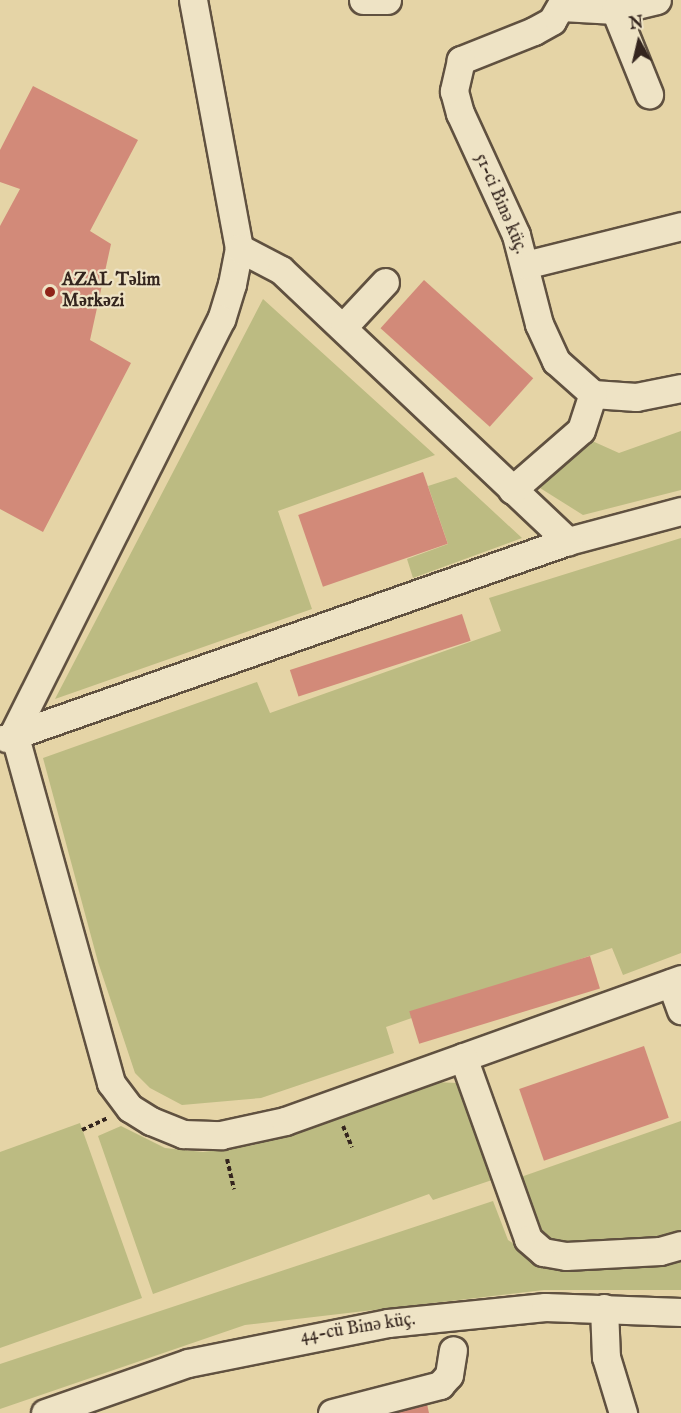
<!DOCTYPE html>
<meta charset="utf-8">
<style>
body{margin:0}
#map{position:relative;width:681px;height:1413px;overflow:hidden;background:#e5d4a6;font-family:"IM FELL English",serif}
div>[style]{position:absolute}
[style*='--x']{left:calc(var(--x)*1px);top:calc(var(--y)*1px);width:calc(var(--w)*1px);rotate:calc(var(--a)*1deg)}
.green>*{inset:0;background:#bcbb82}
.building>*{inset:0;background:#d28a79;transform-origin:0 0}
.path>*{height:4px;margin-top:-2px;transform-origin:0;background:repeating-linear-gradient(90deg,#34251e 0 4.5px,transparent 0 7.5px)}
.roads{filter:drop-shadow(2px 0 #605140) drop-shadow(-2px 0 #605140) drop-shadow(0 2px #605140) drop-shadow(0 -2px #605140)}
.minor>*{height:27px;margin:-13.5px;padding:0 13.5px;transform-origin:13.5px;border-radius:13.5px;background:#eee3c5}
.dots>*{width:16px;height:16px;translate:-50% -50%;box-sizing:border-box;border:3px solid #eee3c5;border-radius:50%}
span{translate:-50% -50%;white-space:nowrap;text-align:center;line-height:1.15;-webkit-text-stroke:4.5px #eee3c5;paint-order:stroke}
.street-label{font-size:18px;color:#34251e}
.poi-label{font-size:18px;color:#34251e;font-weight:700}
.left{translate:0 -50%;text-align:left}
.north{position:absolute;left:609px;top:12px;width:60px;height:60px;-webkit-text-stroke:4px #eee3c5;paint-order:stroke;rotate:352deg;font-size:16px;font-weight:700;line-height:24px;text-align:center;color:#34251e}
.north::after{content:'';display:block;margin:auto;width:21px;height:27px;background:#34251e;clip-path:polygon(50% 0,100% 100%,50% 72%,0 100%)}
</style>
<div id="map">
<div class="green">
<div style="clip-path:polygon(263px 299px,435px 455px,278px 511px,312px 609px,55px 699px)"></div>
<div style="clip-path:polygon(681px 431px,681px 490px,583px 515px,540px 488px,590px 440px,619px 453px)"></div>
<div style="clip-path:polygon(456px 477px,522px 538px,413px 578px,407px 559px,448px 544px,428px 486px)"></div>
<div style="clip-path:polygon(681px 538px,681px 953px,623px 975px,612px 948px,386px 1027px,394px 1053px,261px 1098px,182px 1105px,150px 1088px,135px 1073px,98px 962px,43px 758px,257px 682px,270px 713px,501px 631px,489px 598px)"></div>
<div style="clip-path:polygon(435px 1082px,457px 1083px,466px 1096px,495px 1179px,433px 1200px,429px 1194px,153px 1294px,98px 1136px,121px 1126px,165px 1148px,203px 1152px,254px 1145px)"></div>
<div style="clip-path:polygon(681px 1121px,681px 1231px,662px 1238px,550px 1244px,536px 1233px,518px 1178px)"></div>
<div style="clip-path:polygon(80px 1123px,142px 1298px,0 1348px,0 1152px)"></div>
<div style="clip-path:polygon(493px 1201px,508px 1240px,549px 1267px,681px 1262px,681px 1290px,544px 1290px,245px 1325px,0 1409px,0 1364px)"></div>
</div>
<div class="building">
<div style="clip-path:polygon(33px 86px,138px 140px,90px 231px,111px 244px,90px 340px,131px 363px,43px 532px,0 509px,0 226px,20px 189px,0 182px,0 150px)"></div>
<div style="left:424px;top:280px;width:147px;height:65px;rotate:42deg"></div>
<div style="left:423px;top:472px;width:76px;height:132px;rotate:71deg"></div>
<div style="left:462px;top:614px;width:28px;height:181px;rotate:72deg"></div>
<div style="left:590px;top:956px;width:34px;height:189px;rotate:73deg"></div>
<div style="left:644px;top:1046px;width:76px;height:132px;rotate:71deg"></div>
<div style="clip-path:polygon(427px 1404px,429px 1413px,390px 1413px,390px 1412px)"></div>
</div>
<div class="path">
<div style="--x:343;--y:1126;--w:23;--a:67"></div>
<div style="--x:82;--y:1130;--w:29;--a:-25"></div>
<div style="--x:227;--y:1159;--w:31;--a:77"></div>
</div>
<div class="roads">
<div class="minor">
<div style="--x:193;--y:0;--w:252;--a:79.5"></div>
<div style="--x:239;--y:248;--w:37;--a:101"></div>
<div style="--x:232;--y:284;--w:37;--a:107"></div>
<div style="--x:221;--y:319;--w:463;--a:116.6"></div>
<div style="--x:14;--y:733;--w:363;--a:74.5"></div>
<div style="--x:111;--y:1083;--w:31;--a:53"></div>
<div style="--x:130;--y:1108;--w:25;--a:32"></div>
<div style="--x:151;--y:1121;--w:35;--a:22"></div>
<div style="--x:183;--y:1134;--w:38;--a:2"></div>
<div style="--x:221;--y:1135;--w:66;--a:-12.3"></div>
<div style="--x:285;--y:1121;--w:421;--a:-19.7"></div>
<div style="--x:363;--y:0;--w:24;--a:0"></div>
<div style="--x:564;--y:0;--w:24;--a:120"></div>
<div style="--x:552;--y:21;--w:21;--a:151"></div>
<div style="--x:534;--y:31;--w:79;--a:158.3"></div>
<div style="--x:461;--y:60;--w:32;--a:103"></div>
<div style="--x:454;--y:91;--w:23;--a:75"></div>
<div style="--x:460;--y:113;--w:134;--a:65.3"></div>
<div style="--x:516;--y:235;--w:92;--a:75.5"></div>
<div style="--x:539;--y:324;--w:41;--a:65.3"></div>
<div style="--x:556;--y:361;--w:50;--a:41.7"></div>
<div style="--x:593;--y:394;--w:43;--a:4"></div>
<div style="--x:636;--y:397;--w:46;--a:-11.3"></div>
<div style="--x:562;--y:7;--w:53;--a:3.2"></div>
<div style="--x:615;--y:10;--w:43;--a:-13.4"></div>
<div style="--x:615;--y:10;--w:91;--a:68"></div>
<div style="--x:239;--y:248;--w:47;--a:27.6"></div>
<div style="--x:281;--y:270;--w:395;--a:43.4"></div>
<div style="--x:568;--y:541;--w:117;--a:-14.9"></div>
<div style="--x:525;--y:265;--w:161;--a:-14"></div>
<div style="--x:344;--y:326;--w:60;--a:-47"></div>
<div style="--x:512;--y:490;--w:91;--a:-41"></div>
<div style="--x:581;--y:430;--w:38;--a:-72"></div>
<div style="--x:6;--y:738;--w:596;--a:-19.32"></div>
<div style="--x:671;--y:983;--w:29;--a:70"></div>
<div style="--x:463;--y:1057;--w:193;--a:70.3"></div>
<div style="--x:528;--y:1239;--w:20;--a:41"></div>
<div style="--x:543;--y:1252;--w:23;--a:10"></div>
<div style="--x:566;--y:1256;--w:94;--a:-3"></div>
<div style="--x:660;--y:1251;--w:22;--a:-16"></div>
<div style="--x:604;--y:1308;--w:49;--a:87.7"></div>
<div style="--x:606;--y:1357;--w:59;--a:73.1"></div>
<div style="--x:45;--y:1413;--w:151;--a:-19.3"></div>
<div style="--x:188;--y:1363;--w:204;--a:-11.3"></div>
<div style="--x:388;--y:1323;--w:158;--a:-5.8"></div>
<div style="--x:545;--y:1307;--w:136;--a:2.1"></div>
<div style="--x:332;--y:1413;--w:112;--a:-14.5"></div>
<div style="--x:440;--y:1385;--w:13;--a:-48"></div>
<div style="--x:449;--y:1375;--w:25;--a:-81"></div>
</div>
</div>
<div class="dots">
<div style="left:50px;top:292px;background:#8f2418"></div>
</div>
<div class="street-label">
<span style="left:500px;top:204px;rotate:67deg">51-ci Binə küç.</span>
<span style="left:358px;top:1329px;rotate:-9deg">44-cü Binə küç.</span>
</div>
<div class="poi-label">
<span class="left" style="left:62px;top:292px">AZAL Təlim<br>Mərkəzi</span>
</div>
<div class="north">N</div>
</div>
